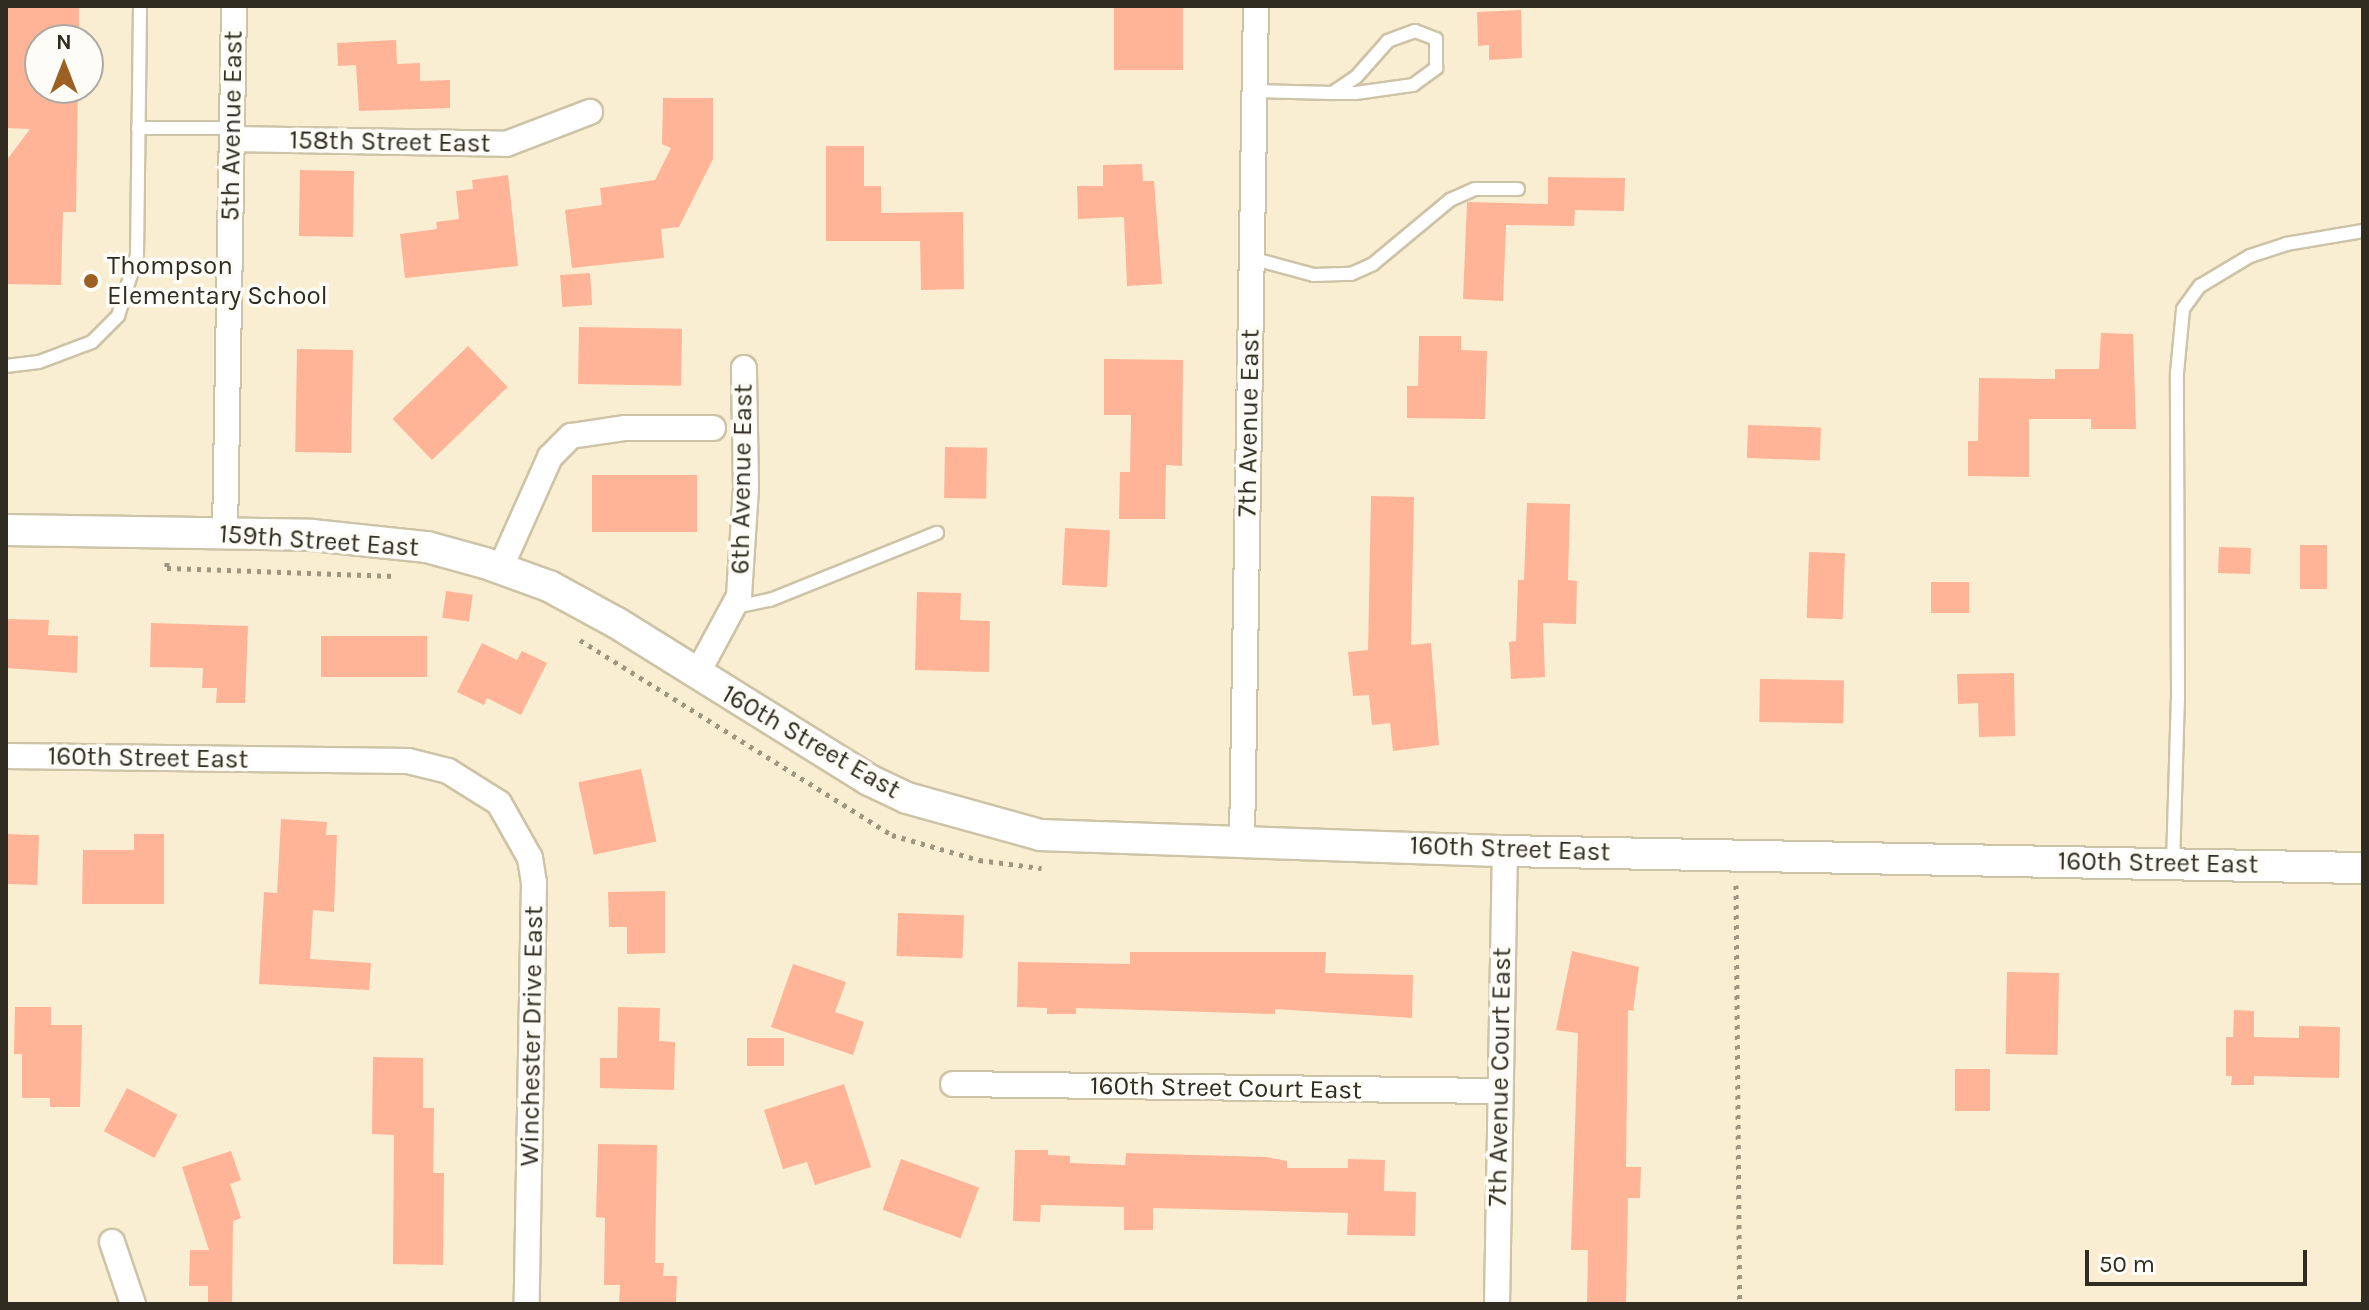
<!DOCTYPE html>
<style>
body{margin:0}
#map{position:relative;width:2369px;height:1310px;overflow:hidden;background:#f9eed2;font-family:Karla,sans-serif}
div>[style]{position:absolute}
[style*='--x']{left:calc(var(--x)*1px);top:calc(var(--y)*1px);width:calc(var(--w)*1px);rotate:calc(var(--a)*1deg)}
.building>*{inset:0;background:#ffb498;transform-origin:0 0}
.path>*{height:5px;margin-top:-2.5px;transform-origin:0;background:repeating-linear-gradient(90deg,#9d9681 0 4px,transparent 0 10px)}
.roads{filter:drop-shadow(2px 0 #cdc3a7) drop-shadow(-2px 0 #cdc3a7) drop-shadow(0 2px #cdc3a7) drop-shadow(0 -2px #cdc3a7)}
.service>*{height:12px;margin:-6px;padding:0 6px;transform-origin:6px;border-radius:6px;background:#fff}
.minor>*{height:24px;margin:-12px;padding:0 12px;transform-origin:12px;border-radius:12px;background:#fff}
.tertiary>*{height:30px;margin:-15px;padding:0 15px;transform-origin:15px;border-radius:15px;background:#fff}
.dots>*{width:22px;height:22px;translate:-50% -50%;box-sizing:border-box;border:4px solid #fefcf6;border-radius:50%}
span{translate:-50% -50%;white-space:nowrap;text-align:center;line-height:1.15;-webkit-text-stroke:7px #fefcf6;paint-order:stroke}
.street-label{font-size:26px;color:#302c21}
.poi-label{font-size:26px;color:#302c21}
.left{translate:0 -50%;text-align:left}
.frame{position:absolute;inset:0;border:8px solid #302c21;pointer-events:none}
.north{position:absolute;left:24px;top:24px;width:80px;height:80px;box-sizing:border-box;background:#fefcf6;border:2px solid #aca9a1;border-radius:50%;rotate:0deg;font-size:22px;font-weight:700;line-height:32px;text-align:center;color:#302c21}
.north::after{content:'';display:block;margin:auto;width:28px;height:36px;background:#9d6023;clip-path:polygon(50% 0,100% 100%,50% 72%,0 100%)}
.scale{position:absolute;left:2085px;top:1250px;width:222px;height:36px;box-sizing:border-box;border:4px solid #302c21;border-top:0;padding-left:10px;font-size:24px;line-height:28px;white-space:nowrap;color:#302c21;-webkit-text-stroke:6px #fefcf6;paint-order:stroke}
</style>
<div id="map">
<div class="building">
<div style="clip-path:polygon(6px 6px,79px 6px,79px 40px,40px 40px,40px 88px,78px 88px,76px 212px,63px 212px,61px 285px,6px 284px,6px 161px,30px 129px,6px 128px)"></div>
<div style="left:1114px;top:6px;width:69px;height:64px"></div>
<div style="clip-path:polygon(1521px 10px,1522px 58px,1489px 60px,1489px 45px,1478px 46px,1477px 12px)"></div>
<div style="clip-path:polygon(396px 40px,397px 64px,420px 63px,420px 81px,450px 80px,450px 108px,359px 111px,356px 65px,338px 66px,337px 43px)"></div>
<div style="clip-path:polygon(663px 98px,713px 98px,713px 159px,679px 227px,661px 229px,664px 258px,572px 268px,565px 210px,602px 205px,600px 188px,655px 180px,671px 148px,662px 144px)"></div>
<div style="clip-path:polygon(826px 146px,864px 146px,864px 186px,881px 186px,881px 213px,963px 212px,964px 289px,921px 290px,920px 241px,826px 241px)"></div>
<div style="clip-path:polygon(1142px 164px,1143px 181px,1154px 181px,1162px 284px,1127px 286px,1124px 217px,1078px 219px,1077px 186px,1103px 186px,1103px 165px)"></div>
<div style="left:300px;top:170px;width:54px;height:66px;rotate:1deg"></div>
<div style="clip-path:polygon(508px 175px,518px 266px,405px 278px,400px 234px,437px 229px,436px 222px,459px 219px,456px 191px,473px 189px,472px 180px)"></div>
<div style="clip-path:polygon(1548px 177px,1625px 178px,1624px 211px,1575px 210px,1574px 226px,1506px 225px,1503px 301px,1463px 299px,1467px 202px,1548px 204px)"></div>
<div style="left:590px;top:273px;width:32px;height:30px;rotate:86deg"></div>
<div style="left:579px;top:327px;width:103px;height:57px;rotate:1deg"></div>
<div style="clip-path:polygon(2101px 333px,2133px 334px,2136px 429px,2091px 429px,2091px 419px,2029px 419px,2029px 477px,1968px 476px,1968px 441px,1978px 441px,1979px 378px,2055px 379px,2055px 369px,2099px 369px)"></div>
<div style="clip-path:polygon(1419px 336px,1461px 336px,1461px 350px,1487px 351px,1485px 419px,1407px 418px,1407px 386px,1418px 386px)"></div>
<div style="left:468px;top:346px;width:57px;height:105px;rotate:46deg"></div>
<div style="left:297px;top:349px;width:56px;height:103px;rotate:1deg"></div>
<div style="clip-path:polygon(1104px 359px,1183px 360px,1182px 466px,1166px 465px,1165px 519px,1119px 519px,1120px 472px,1130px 472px,1131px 415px,1104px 415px)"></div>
<div style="left:1748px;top:425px;width:73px;height:33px;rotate:2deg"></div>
<div style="left:945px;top:447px;width:42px;height:51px;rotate:1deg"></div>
<div style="left:592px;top:475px;width:105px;height:57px"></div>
<div style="clip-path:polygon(1371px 496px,1414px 497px,1411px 645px,1431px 643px,1439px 745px,1393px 751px,1390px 723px,1372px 725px,1369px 695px,1353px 696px,1348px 652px,1368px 650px)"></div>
<div style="clip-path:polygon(1527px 503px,1570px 504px,1568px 580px,1577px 581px,1576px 624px,1543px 623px,1545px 677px,1511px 679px,1509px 642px,1516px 641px,1518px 580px,1524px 580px)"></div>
<div style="left:1065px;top:528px;width:45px;height:57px;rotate:3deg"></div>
<div style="left:2300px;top:545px;width:27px;height:44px"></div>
<div style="left:2219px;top:547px;width:32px;height:26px;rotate:2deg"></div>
<div style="left:1809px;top:552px;width:36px;height:66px;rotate:2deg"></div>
<div style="left:1931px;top:582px;width:38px;height:31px"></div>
<div style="left:446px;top:591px;width:27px;height:27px;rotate:8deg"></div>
<div style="clip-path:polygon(917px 592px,961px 593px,960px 620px,990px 621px,989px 672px,915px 670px)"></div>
<div style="clip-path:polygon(6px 619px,49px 620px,48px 635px,78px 636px,77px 673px,6px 668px)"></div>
<div style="clip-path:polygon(151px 623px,248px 626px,245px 703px,216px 703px,217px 688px,202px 688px,203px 668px,150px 667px)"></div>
<div style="left:427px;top:636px;width:41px;height:106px;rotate:90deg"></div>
<div style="clip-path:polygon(482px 643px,517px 660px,522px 651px,547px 663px,521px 715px,487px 698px,484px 705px,457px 692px)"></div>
<div style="clip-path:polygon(2014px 673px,2015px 736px,1979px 737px,1978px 703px,1958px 704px,1957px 674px)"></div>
<div style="left:1760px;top:679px;width:84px;height:43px;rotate:1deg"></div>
<div style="left:641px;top:769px;width:74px;height:64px;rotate:78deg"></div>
<div style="clip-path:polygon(281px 819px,327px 822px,326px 835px,337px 835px,334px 912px,313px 910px,310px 959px,371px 963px,369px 990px,259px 984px,264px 892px,277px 893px)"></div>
<div style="left:6px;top:834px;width:33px;height:50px;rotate:2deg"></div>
<div style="clip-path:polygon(134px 834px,164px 834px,164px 904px,82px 904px,83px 850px,134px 850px)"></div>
<div style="clip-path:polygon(665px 891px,665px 953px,627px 954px,627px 927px,609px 927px,608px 892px)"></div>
<div style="left:898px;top:913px;width:66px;height:43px;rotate:2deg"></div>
<div style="clip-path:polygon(1572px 951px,1639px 967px,1633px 1011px,1628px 1010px,1626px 1167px,1641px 1167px,1640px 1198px,1628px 1198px,1626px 1304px,1587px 1304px,1588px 1250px,1571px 1250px,1578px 1033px,1556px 1030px)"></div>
<div style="clip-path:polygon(1130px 952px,1326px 952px,1325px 973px,1413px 975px,1412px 1018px,1275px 1009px,1275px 1014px,1076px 1008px,1076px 1014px,1047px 1014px,1047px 1008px,1017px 1007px,1018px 962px,1130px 964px)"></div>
<div style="clip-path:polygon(793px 964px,846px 982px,835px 1012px,864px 1022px,853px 1055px,771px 1027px)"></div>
<div style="left:2007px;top:972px;width:52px;height:82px;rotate:1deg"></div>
<div style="clip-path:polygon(15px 1007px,51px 1007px,51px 1025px,82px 1025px,80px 1107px,50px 1107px,50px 1098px,22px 1098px,22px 1054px,14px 1054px)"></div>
<div style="clip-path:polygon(618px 1007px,660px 1008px,659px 1041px,675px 1042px,674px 1090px,600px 1088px,600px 1058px,617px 1058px)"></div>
<div style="clip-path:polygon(2234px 1010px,2254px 1011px,2254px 1037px,2299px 1038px,2299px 1026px,2340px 1027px,2339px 1078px,2254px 1076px,2254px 1085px,2231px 1085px,2232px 1076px,2226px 1076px,2226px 1037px,2233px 1037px)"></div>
<div style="left:747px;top:1038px;width:37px;height:28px"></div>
<div style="clip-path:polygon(373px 1057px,423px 1058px,423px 1108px,434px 1108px,433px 1173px,444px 1173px,443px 1265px,393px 1264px,394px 1135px,372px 1134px)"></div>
<div style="left:1955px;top:1069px;width:35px;height:42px"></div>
<div style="clip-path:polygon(844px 1084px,871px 1167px,815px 1185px,807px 1162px,783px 1169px,764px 1110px)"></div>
<div style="left:127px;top:1088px;width:57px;height:49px;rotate:28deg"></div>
<div style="clip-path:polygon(598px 1144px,657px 1145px,655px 1263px,664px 1263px,663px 1276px,677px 1276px,676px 1304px,619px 1304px,620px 1285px,604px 1285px,605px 1218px,596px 1217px)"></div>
<div style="clip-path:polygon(1015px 1150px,1048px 1150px,1048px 1155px,1070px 1156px,1070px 1163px,1125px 1165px,1126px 1153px,1266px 1157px,1287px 1161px,1287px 1168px,1348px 1168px,1348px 1159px,1385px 1160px,1384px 1191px,1416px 1192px,1415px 1236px,1347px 1235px,1348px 1213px,1153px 1208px,1153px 1230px,1124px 1230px,1124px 1207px,1041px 1205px,1040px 1222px,1013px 1221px)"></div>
<div style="clip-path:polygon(231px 1151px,241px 1180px,230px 1184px,241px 1218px,233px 1221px,232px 1304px,208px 1304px,208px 1286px,189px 1286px,190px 1250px,209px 1250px,182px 1167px)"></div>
<div style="left:901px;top:1159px;width:83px;height:54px;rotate:20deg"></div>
</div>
<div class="path">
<div style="--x:167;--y:562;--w:6;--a:90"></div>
<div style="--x:167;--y:568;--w:228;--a:2"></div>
<div style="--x:580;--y:640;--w:368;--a:32"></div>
<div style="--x:892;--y:835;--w:91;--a:16"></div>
<div style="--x:979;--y:860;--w:63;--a:7.4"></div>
<div style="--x:1736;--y:885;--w:419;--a:89.5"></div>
</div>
<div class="roads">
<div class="service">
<div style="--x:1254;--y:91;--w:78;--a:1.5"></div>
<div style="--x:1332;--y:93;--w:24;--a:0"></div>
<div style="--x:1356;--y:93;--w:58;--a:-8"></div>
<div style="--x:1413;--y:85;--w:29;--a:-36"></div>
<div style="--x:1436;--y:68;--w:29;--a:-90"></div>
<div style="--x:1436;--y:39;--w:22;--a:-159"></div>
<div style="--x:1415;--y:31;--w:29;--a:160"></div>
<div style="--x:1388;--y:41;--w:48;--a:131.6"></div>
<div style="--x:1356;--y:77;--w:29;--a:146"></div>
<div style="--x:138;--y:128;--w:95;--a:0"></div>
<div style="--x:1251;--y:258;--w:65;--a:15.1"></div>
<div style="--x:1314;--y:275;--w:37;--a:-2"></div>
<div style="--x:1351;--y:274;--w:24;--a:-24"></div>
<div style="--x:1373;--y:264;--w:100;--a:-39.7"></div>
<div style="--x:1450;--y:200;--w:27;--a:-24"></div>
<div style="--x:1475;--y:189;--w:43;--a:0"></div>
<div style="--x:6;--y:366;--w:33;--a:-7"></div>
<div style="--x:39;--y:362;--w:57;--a:-20.7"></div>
<div style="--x:92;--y:342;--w:37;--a:-45"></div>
<div style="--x:118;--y:316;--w:64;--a:-72.7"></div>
<div style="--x:137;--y:255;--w:249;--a:-89.3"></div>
<div style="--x:736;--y:607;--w:35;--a:-12"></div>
<div style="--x:770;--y:600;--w:180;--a:-21.9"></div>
<div style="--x:2173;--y:864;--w:165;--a:-88.3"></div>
<div style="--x:2178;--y:699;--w:326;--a:-90.2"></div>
<div style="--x:2177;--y:373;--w:64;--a:-84.6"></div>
<div style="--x:2183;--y:309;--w:29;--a:-54"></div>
<div style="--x:2200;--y:286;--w:58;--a:-31"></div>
<div style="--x:2250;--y:256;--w:38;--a:-18"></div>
<div style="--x:2286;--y:244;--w:78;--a:-9.6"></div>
</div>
<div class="minor">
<div style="--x:233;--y:139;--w:273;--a:1"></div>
<div style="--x:506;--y:144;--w:90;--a:-20.9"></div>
<div style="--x:225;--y:534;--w:528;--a:-89.02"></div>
<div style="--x:500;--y:569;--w:123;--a:-65.9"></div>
<div style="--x:550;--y:457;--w:30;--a:-45"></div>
<div style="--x:571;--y:436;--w:55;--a:-8.4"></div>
<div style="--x:625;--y:428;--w:88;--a:0"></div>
<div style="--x:697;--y:674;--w:89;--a:-61.7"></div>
<div style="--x:739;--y:596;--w:109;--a:-86.3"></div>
<div style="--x:746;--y:487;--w:119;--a:-91"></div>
<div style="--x:6;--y:756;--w:402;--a:0.7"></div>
<div style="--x:408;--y:761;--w:41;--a:14"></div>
<div style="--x:448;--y:771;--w:60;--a:32.1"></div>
<div style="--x:499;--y:803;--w:63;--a:60.6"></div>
<div style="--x:530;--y:858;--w:24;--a:81"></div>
<div style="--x:534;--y:882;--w:422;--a:91"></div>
<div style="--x:1242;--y:839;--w:833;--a:-89.04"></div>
<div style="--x:953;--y:1084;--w:545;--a:0.74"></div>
<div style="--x:112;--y:1242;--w:65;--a:71.3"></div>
<div style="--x:1497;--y:1304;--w:453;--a:-89"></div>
</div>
<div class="tertiary">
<div style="--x:6;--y:530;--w:306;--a:0.9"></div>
<div style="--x:312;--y:535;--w:116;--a:6"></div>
<div style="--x:427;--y:547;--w:60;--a:15.4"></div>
<div style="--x:485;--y:563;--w:68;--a:19.8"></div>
<div style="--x:549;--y:586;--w:77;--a:28.6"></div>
<div style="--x:617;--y:623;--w:297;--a:31.9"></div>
<div style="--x:869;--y:780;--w:42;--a:25.3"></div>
<div style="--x:907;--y:798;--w:138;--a:15.5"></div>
<div style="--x:1040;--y:835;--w:465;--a:2"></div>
<div style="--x:1505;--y:851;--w:858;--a:1.14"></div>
</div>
</div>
<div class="dots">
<div style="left:91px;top:281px;background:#9d6023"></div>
</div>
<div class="street-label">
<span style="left:232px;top:126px;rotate:-89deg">5th Avenue East</span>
<span style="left:390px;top:142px;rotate:1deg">158th Street East</span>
<span style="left:1249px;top:423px;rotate:-89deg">7th Avenue East</span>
<span style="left:742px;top:479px;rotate:-89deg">6th Avenue East</span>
<span style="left:319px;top:541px;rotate:4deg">159th Street East</span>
<span style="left:811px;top:742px;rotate:30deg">160th Street East</span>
<span style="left:148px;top:758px;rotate:1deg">160th Street East</span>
<span style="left:1510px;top:849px;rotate:2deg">160th Street East</span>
<span style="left:2158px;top:863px;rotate:1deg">160th Street East</span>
<span style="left:532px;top:1036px;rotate:-89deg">Winchester Drive East</span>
<span style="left:1500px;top:1077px;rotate:-89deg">7th Avenue Court East</span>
<span style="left:1226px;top:1088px;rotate:1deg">160th Street Court East</span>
</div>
<div class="poi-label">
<span class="left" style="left:107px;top:281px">Thompson<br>Elementary School</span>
</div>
<div class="frame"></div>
<div class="north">N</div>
<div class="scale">50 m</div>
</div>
